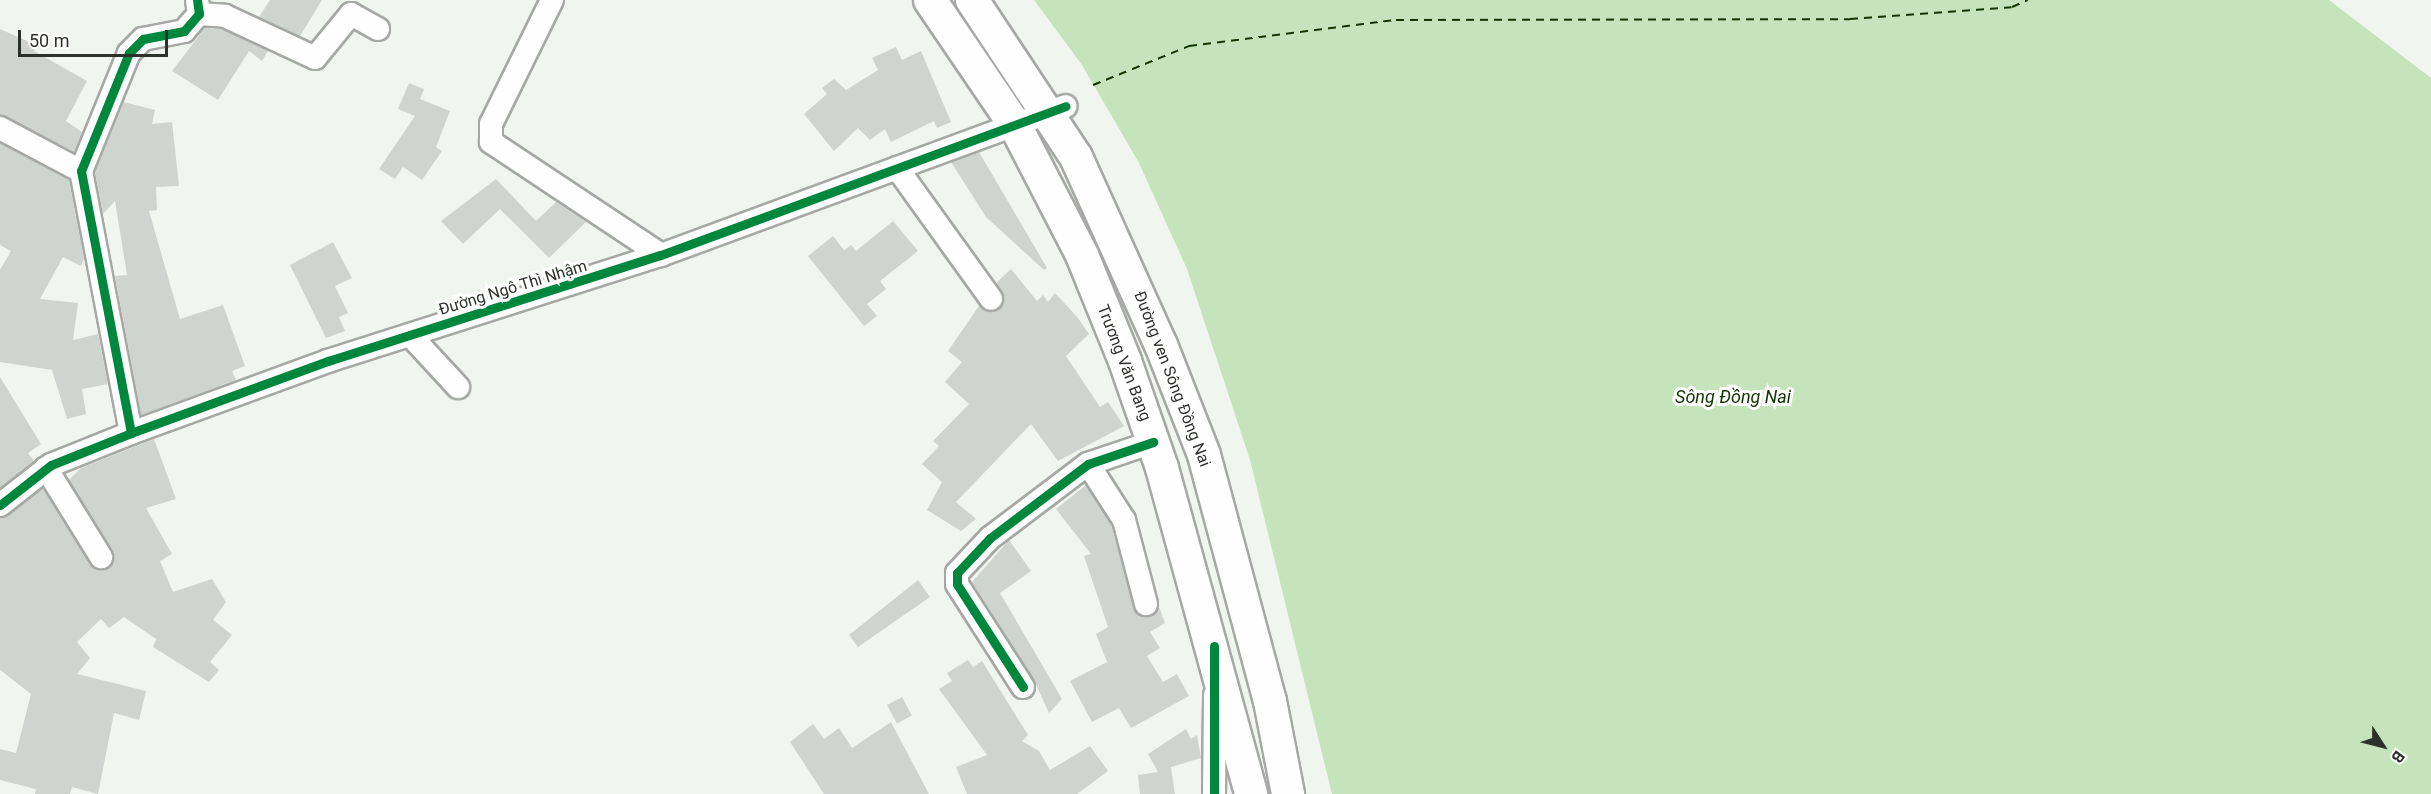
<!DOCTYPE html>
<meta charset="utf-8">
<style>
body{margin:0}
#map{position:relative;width:2431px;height:794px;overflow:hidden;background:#f0f5ef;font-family:Roboto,sans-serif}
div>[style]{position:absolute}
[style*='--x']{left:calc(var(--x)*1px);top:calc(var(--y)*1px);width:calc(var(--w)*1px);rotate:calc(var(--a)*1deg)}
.water>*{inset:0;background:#c6e4bc}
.ferry>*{height:1.5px;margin-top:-0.75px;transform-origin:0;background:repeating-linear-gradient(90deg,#103600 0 8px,transparent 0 14px)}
.building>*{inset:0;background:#d0d4d0;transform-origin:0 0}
.roads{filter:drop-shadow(2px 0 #a5a8a4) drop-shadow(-2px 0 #a5a8a4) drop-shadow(0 2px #a5a8a4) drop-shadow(0 -2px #a5a8a4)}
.street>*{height:22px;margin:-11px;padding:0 11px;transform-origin:11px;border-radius:11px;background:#fdfefd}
.secondary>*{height:32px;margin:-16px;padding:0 16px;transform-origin:16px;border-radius:16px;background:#fdfefd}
.cycleway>*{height:9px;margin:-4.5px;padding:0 4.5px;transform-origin:4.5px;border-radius:4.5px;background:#00873e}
span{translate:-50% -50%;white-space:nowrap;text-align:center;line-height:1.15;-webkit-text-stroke:6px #fff;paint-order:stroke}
.street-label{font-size:16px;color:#2d312c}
.water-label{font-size:18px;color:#103600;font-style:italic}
.north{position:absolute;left:2353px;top:716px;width:60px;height:60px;-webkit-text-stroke:4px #fff;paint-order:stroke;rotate:126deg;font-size:16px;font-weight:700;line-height:24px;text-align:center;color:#2d312c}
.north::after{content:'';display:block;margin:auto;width:21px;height:27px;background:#2d312c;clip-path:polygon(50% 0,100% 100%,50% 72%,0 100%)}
.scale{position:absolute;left:18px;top:30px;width:150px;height:27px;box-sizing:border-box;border:3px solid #2d312c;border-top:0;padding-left:8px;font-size:18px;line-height:21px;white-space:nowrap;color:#2d312c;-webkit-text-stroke:4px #fff;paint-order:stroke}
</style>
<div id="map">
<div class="water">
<div style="clip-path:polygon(1034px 0,2329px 0,2431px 78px,2431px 794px,1332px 794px,1250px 460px,1187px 269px,1139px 163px,1082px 65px)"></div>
</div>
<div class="ferry">
<div style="--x:1093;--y:85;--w:104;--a:-22.1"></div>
<div style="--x:1189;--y:46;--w:209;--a:-7.2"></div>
<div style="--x:1396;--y:20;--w:454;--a:-0.1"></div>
<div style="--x:1850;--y:19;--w:162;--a:-4.2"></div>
<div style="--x:2012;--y:7;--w:17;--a:-24"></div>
</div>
<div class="building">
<div style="clip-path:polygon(270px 0,322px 0,300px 36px,259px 17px)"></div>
<div style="clip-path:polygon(205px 28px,222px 29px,268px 51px,262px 61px,249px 51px,218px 100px,172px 71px)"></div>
<div style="clip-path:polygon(0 29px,36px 45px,34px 51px,87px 81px,66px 121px,82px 132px,74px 152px,0 115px)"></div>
<div style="clip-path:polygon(896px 47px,902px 60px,921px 51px,951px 122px,937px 128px,934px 121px,891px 142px,885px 129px,870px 140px,858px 128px,834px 151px,804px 114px,827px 94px,822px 88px,834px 79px,846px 90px,878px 70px,872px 58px)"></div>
<div style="clip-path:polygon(409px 83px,424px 89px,420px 99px,450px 111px,436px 147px,442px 151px,422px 180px,403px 167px,395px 179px,379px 169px,415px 116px,398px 109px)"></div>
<div style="clip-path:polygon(124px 102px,155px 110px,152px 124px,172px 122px,179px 186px,156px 187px,157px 210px,149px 211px,180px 319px,223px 305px,245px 366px,232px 371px,236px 380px,141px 415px,115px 276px,127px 275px,115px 201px,103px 214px,95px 172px)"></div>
<div style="clip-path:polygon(0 143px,69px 180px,84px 259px,81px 266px,63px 257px,40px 299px,78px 303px,73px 340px,98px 334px,108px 384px,82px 389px,86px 414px,67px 419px,52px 370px,0 362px,0 270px,11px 251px,0 245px)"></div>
<div style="clip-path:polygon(979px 152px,1047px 268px,1044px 270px,986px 217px,951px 162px)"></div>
<div style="clip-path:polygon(496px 179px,536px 221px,556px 202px,586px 222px,549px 258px,500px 209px,463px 244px,441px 221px)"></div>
<div style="clip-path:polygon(893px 221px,918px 251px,880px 281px,886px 289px,867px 304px,877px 316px,864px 326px,808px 256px,833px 236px,844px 250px,851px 245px,856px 251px)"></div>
<div style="clip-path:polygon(333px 242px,352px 278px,335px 286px,348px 313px,339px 317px,345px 331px,326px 338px,290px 265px)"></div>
<div style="clip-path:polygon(1011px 269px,1037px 301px,1043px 295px,1048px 302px,1055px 293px,1078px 318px,1089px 334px,1066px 356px,1100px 407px,1108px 402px,1124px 426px,1058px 461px,1031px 424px,956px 502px,976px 519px,961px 531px,927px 510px,942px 482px,922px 464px,939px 446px,933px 441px,969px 404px,945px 382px,962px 362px,948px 351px,979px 306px,992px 312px,1003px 305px,996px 283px)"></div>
<div style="clip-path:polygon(0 377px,41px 444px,28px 453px,34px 461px,0 488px)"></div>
<div style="clip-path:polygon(154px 439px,176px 499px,146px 508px,172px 554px,160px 561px,173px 592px,212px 579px,226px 602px,213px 620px,232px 635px,210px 662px,219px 670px,209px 682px,153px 647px,156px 639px,124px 617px,109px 628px,101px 619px,77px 642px,90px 658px,77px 674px,146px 691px,139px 720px,114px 713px,98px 794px,72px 787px,70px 794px,35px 794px,36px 789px,0 780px,0 749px,16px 753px,31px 694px,0 670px,0 518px,43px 489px,90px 565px,108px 569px,113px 550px,69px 480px,81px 468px)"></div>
<div style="clip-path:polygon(1086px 485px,1111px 525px,1136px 613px,1149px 617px,1159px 607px,1165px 623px,1150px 632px,1160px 648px,1147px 656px,1163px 682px,1177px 674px,1189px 696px,1131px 728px,1119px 708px,1092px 722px,1070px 681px,1107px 662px,1096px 634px,1108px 627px,1084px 556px,1091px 554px,1056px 509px)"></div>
<div style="clip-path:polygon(1009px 540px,1031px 571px,1000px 593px,1062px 699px,1049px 713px,1034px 680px,972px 582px)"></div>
<div style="clip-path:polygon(918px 580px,930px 597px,858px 647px,849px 635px)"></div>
<div style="clip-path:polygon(968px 660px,973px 667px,982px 661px,1028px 735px,1022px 741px,1039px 751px,1050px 770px,1090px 746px,1108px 771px,1077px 794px,967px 794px,956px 767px,987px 755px,939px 689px,952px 681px,947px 673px)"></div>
<div style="left:902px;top:697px;width:21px;height:17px;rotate:62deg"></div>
<div style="clip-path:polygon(891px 722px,929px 794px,824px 794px,790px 742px,813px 724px,824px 739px,839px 728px,852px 748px)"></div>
<div style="clip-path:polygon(1186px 729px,1191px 739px,1197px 735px,1201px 758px,1171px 767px,1175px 794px,1140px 794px,1138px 775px,1158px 772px,1148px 754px)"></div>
</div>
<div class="roads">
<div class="street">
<div style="--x:552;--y:0;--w:138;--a:116.2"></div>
<div style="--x:491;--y:124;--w:18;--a:90"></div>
<div style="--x:491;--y:142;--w:204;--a:33.6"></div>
<div style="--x:199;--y:14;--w:26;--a:4"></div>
<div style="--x:225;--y:16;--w:99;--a:25"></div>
<div style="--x:315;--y:58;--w:57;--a:-50.7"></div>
<div style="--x:351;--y:14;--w:31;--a:29"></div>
<div style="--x:0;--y:128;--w:92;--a:28"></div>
<div style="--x:897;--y:168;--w:161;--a:54.3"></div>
<div style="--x:410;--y:335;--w:71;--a:47.3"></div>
<div style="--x:131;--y:433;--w:267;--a:-100.8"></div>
<div style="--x:81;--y:171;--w:127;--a:-67.9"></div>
<div style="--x:129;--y:53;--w:20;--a:-45"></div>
<div style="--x:143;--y:39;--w:42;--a:-11"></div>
<div style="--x:184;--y:31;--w:23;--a:-49"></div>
<div style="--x:199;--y:14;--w:14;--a:-98"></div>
<div style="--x:1088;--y:464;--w:67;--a:57.3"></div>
<div style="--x:1124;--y:520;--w:87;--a:75.3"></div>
<div style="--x:46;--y:468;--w:105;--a:58.3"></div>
<div style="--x:0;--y:505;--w:65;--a:-38.1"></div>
<div style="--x:51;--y:465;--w:86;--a:-21.8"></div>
<div style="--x:131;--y:433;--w:210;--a:-20.1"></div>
<div style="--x:328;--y:361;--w:349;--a:-17.7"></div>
<div style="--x:661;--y:255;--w:431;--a:-20.2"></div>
<div style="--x:1023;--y:687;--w:122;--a:-122.7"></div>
<div style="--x:957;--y:584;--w:11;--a:-90"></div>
<div style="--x:957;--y:573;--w:48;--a:-46.7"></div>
<div style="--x:990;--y:538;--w:123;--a:-37.1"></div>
<div style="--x:1088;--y:464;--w:69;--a:-18.7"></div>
<div style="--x:1214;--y:794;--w:99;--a:-89.4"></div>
</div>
<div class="secondary">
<div style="--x:930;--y:0;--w:151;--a:55.8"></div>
<div style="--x:1015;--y:125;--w:146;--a:62.7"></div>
<div style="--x:1082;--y:255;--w:114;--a:67.9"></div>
<div style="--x:1125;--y:361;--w:113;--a:70.9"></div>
<div style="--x:1162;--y:468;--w:338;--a:74.7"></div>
<div style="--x:972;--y:0;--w:188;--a:56.5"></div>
<div style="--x:1076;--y:157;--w:206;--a:65.7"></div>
<div style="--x:1161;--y:345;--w:118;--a:68.6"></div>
<div style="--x:1204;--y:455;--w:255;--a:75"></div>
<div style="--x:1270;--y:701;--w:95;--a:79"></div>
</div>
</div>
<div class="cycleway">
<div style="--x:131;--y:433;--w:267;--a:-100.8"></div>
<div style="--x:81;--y:171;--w:127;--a:-67.9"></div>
<div style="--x:129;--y:53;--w:20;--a:-45"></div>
<div style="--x:143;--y:39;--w:42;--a:-11"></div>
<div style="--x:184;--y:31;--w:23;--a:-49"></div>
<div style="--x:199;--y:14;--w:14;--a:-98"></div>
<div style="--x:0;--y:505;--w:65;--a:-38.1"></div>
<div style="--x:51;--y:465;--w:86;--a:-21.8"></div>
<div style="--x:131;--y:433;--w:210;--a:-20.1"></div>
<div style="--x:328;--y:361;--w:349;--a:-17.7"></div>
<div style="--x:661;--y:255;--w:431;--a:-20.2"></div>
<div style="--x:1214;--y:646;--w:148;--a:90"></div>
<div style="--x:1023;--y:687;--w:122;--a:-122.7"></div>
<div style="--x:957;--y:584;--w:11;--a:-90"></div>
<div style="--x:957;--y:573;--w:48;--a:-46.7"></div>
<div style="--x:990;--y:538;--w:123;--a:-37.1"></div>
<div style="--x:1088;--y:464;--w:69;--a:-18.7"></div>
</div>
<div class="street-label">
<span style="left:513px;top:288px;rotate:-17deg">Đường Ngô Thì Nhậm</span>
<span style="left:1124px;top:363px;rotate:69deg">Trương Văn Bang</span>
<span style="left:1172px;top:379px;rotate:69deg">Đường ven Sông Đồng Nai</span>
</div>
<div class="water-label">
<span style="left:1733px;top:397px">Sông Đồng Nai</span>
</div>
<div class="north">B</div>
<div class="scale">50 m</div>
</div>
